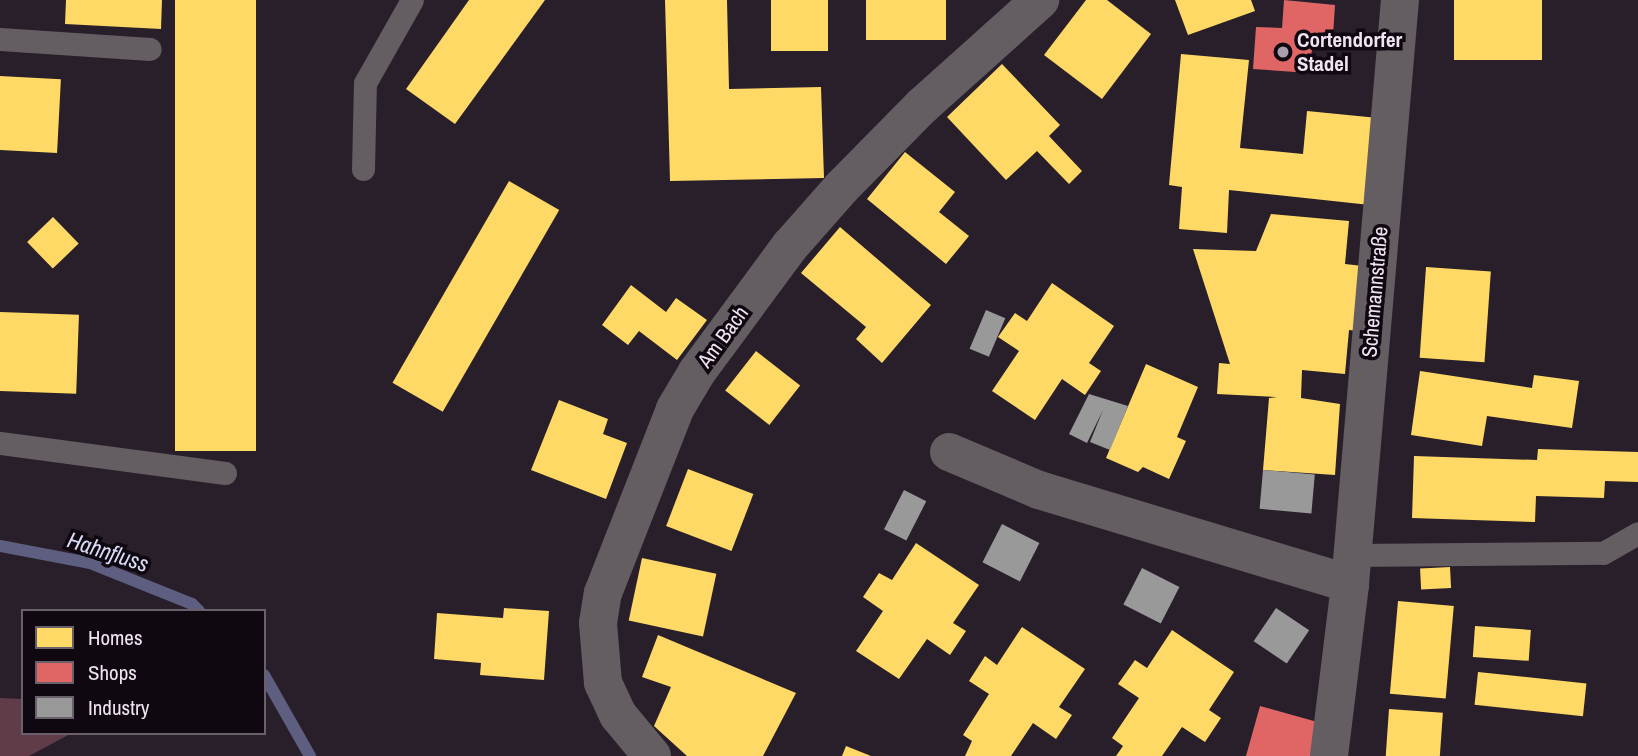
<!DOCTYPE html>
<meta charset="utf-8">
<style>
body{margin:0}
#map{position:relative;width:1638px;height:756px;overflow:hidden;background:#281f2a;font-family:"Archivo Narrow",sans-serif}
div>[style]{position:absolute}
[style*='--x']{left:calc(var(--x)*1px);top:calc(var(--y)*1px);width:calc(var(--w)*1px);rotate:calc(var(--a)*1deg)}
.forest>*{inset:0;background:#5f3c48}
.homes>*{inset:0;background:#ffd966;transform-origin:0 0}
.shops>*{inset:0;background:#e06666}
.industry>*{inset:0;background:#999;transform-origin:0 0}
.stream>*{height:12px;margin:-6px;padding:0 6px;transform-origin:6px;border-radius:6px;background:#5d5e80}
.lane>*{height:23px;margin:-11.5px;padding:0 11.5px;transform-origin:11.5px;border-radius:11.5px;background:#645d62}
.street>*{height:38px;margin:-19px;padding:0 19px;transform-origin:19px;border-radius:19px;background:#645d62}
.dots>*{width:19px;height:19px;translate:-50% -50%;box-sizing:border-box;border:4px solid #100811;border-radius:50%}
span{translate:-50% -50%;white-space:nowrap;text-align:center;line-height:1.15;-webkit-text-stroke:7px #100811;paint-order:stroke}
.poi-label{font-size:21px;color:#f0e4f2;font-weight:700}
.left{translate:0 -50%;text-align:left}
.street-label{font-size:21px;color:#f0e4f2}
.water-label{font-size:23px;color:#d9dbf5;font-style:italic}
.legend{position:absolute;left:21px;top:609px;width:245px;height:126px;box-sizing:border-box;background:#100811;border:2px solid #6a606b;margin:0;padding:9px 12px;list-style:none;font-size:21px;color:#f0e4f2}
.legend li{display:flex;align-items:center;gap:14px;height:35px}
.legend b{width:35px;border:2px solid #6a606b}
</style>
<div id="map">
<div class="forest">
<div style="clip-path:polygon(0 698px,23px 699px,23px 733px,72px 733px,29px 756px,0 756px)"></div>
</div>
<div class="homes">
<div style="clip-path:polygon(66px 0,162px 0,161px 29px,65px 24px)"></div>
<div style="left:175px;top:0;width:81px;height:451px"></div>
<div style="clip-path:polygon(469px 0,545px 0,455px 124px,406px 89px)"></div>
<div style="clip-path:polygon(665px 0,727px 0,729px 89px,821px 87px,824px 178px,670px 181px)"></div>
<div style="left:771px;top:0;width:57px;height:51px"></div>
<div style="left:866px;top:0;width:80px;height:40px"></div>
<div style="clip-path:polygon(1086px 0,1107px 0,1151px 34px,1102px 99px,1044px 55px)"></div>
<div style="clip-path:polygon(1175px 0,1251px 0,1255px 11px,1188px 35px)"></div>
<div style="left:1454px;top:0;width:88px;height:60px"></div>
<div style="clip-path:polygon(1181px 54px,1249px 60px,1240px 148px,1303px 154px,1307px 111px,1378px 118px,1370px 205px,1229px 190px,1227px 233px,1179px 229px,1182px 187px,1169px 185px)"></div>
<div style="clip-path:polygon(1002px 64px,1060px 125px,1049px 136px,1082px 171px,1069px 184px,1037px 151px,1006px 180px,947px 117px)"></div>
<div style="left:0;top:76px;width:61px;height:74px;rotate:3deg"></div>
<div style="clip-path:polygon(905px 152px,955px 192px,939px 212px,969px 236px,946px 264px,867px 199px)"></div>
<div style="left:509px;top:181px;width:58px;height:233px;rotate:30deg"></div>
<div style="clip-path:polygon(1271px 214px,1349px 221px,1345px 264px,1363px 266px,1358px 331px,1349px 330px,1345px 374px,1302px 370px,1301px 398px,1340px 404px,1335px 475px,1263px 470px,1269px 398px,1277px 397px,1217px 394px,1219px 363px,1230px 364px,1193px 249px,1256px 251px)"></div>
<div style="left:53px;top:217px;width:37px;height:36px;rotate:46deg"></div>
<div style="clip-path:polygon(840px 227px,931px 305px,882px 363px,856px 339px,866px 327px,801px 273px)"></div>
<div style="left:1426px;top:267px;width:65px;height:91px;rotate:4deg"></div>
<div style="clip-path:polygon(1052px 283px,1114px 326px,1089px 363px,1101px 371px,1085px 395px,1062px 379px,1035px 420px,992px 391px,1019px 351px,998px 337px,1015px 313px,1027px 321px)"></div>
<div style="clip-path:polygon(631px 285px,666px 312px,676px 298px,707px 320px,677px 360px,639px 331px,628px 345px,602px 325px)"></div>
<div style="left:0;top:312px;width:79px;height:79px;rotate:2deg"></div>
<div style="left:756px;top:351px;width:56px;height:50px;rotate:38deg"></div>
<div style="clip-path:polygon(1146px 364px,1198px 387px,1177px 437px,1186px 441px,1169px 479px,1143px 467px,1138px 472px,1106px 458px)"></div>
<div style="clip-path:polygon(1420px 371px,1532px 388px,1534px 375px,1579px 381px,1572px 428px,1487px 416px,1482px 446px,1411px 435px)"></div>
<div style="clip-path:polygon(559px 400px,608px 419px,603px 434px,627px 443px,606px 499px,531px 470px)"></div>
<div style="clip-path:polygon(1538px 449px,1638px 452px,1638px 482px,1605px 481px,1604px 498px,1536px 496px,1535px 522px,1412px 518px,1414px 456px,1537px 460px)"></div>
<div style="left:688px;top:469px;width:70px;height:61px;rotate:21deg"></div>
<div style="clip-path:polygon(916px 543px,979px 585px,953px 623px,966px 631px,950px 655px,927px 639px,899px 679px,856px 651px,883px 611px,863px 597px,879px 573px,892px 580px)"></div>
<div style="left:642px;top:558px;width:76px;height:64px;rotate:12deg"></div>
<div style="left:1450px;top:567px;width:21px;height:30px;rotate:87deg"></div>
<div style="left:1398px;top:601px;width:56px;height:93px;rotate:5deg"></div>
<div style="clip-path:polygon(504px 608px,549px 611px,544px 680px,480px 675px,481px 663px,434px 659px,437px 613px,503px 618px)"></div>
<div style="left:1475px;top:626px;width:56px;height:31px;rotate:4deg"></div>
<div style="clip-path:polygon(1022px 627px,1085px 669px,1059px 707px,1072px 715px,1056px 739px,1033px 723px,1011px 756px,965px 756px,972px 741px,963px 735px,989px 694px,969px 681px,985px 656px,997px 665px)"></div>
<div style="clip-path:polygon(1172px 630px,1234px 672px,1209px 710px,1221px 718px,1205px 742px,1182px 727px,1162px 756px,1116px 756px,1123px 746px,1112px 738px,1139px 698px,1118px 684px,1135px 660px,1147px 668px)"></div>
<div style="clip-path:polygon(658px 635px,796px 693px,763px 756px,687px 756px,654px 726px,671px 687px,642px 677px)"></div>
<div style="left:1478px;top:672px;width:109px;height:33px;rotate:6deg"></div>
<div style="left:1389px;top:709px;width:54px;height:47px;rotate:4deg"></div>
<div style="clip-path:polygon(846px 746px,871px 756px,842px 756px)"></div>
</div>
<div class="shops">
<div style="clip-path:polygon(1284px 0,1335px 5px,1333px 36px,1313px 35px,1310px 73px,1253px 69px,1256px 27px,1282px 28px)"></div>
<div style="clip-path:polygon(1260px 706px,1321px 723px,1311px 756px,1246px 756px)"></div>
</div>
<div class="industry">
<div style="left:986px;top:310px;width:21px;height:42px;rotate:23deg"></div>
<div style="clip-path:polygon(1089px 394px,1128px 406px,1110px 450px,1090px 442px,1103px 410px,1087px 443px,1069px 434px)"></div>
<div style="left:1263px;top:470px;width:52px;height:39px;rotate:5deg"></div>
<div style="left:904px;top:490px;width:25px;height:44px;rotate:27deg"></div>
<div style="left:1002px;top:524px;width:42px;height:43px;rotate:27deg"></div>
<div style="left:1142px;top:568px;width:42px;height:41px;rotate:27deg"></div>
<div style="left:1276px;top:608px;width:40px;height:40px;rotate:34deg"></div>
</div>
<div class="stream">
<div style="--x:0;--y:546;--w:92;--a:10.7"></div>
<div style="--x:90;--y:563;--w:110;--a:21.9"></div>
<div style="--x:192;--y:604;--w:10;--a:45"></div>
<div style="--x:264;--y:675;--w:93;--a:60.4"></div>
</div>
<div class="lane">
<div style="--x:0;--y:39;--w:150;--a:3.8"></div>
<div style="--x:363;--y:169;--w:86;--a:-88.7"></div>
<div style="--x:365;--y:83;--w:95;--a:-60.5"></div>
<div style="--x:0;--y:443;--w:227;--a:7.6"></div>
<div style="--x:1352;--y:555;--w:251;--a:-0.5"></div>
<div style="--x:1603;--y:553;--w:40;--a:-29.7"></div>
</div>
<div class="street">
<div style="--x:949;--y:452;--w:98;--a:22.9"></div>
<div style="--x:1039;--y:490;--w:325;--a:16.8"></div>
<div style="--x:652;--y:756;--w:53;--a:-129.7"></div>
<div style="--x:618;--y:715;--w:35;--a:-115"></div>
<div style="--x:603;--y:683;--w:60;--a:-94.8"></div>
<div style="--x:598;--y:623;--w:30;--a:-81"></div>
<div style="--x:603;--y:593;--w:198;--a:-68.6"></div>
<div style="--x:675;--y:409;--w:43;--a:-59.3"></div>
<div style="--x:697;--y:372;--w:157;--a:-53.6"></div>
<div style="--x:790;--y:246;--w:79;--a:-48.6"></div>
<div style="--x:842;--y:187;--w:114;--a:-45.4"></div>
<div style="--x:922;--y:106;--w:159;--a:-41.9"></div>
<div style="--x:1329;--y:756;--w:173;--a:-83"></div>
<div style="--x:1350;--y:584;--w:586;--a:-85.11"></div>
</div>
<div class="dots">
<div style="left:1283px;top:52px;background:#aa9fac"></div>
</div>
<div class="poi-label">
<span class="left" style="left:1297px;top:52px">Cortendorfer<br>Stadel</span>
</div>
<div class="street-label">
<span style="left:1375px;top:292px;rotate:-85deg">Schemannstraße</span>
<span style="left:723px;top:337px;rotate:-54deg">Am Bach</span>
</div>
<div class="water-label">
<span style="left:108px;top:552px;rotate:18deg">Hahnfluss</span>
</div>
<ul class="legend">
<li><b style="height:19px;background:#ffd966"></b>Homes</li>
<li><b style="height:19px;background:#e06666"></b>Shops</li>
<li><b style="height:19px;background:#999"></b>Industry</li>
</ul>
</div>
